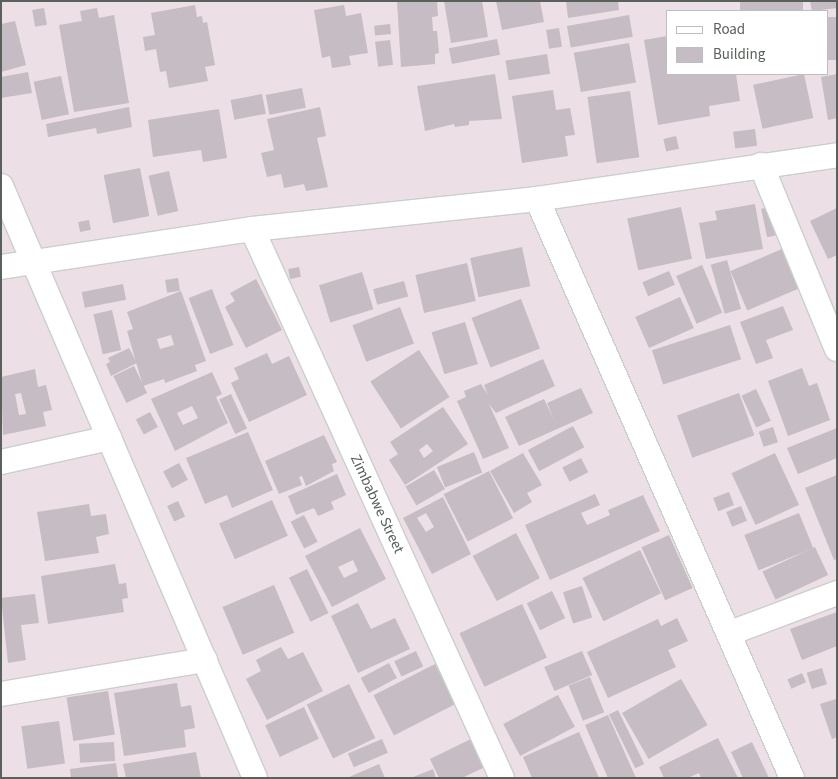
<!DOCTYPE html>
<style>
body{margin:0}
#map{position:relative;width:838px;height:779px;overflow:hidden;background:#ecdfe6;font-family:"Source Sans 3",sans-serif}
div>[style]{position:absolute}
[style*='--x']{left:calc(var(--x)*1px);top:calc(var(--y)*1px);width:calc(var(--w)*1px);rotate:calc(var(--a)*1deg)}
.building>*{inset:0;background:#c6bcc3;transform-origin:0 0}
.roads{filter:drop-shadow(1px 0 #c8d0cb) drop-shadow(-1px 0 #c8d0cb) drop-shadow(0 1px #c8d0cb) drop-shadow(0 -1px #c8d0cb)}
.minor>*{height:24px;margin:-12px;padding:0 12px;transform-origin:12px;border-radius:12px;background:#fff}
span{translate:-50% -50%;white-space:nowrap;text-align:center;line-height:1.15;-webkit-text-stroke:5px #fff;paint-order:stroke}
.street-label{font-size:15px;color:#58615a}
.frame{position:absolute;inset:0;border:2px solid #58615a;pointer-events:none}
.legend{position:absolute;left:666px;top:10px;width:162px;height:65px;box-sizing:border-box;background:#fff;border:1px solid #bcc0bd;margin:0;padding:6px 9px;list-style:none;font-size:15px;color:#58615a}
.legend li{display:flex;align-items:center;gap:10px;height:25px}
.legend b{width:25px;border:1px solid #bcc0bd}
</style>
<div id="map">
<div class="building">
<div style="clip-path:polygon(397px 1px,437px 1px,438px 16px,432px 17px,433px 31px,437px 31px,439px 53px,435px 54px,435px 64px,401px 67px)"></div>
<div style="clip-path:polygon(444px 1px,482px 1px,488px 37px,451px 43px)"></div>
<div style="clip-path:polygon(496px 1px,540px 1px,544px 22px,502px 30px)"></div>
<div style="clip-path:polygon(566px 1px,618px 1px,619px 10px,568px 18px)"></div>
<div style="left:740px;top:1px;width:63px;height:10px"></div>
<div style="clip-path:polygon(810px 1px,837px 1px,837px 8px,812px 11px)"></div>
<div style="clip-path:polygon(195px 5px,197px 17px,202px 16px,203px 23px,207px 22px,215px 65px,205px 67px,208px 81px,169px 88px,166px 71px,160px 72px,156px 49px,145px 51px,143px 37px,155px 35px,151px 13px)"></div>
<div style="clip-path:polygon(344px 5px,346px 16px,361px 13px,368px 53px,349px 56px,351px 65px,332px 68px,330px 56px,322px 58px,314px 10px)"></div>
<div style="left:44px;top:8px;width:17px;height:12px;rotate:80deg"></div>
<div style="clip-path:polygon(97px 8px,99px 18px,114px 15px,129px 103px,74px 112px,59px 25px,82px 21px,80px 11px)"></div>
<div style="left:629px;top:15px;width:22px;height:63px;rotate:80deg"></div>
<div style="left:837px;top:17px;width:43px;height:10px;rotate:90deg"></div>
<div style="clip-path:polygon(15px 21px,26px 65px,1px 72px,1px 24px)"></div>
<div style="left:390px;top:24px;width:10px;height:16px;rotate:84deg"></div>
<div style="left:559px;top:28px;width:19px;height:13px;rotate:81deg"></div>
<div style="clip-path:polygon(667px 36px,667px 74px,736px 74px,740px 101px,709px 106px,710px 116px,658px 125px,644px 40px)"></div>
<div style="left:497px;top:39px;width:16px;height:49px;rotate:79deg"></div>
<div style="left:390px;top:40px;width:25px;height:15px;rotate:83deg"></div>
<div style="left:629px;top:43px;width:40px;height:56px;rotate:80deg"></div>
<div style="left:547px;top:54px;width:20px;height:42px;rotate:81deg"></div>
<div style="clip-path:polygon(28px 72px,32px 93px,1px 98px,1px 77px)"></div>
<div style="clip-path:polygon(495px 74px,502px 119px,469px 121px,469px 125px,455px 127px,454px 124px,425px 131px,417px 86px)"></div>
<div style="left:804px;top:74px;width:45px;height:52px;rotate:78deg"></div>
<div style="clip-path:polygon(837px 74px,837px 118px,828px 120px,821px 77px)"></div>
<div style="left:61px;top:76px;width:39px;height:28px;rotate:78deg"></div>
<div style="left:302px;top:88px;width:20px;height:37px;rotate:79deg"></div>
<div style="clip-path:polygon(553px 90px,556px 110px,570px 108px,575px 135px,565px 136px,568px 156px,522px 163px,512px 96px)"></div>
<div style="left:630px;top:91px;width:67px;height:43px;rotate:82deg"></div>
<div style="left:262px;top:94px;width:20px;height:32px;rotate:79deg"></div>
<div style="clip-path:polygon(129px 107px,132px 127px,97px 134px,96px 128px,48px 137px,46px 124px)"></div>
<div style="clip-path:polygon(320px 107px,326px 136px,317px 138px,328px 187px,306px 191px,304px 184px,284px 188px,281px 174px,267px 177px,261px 153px,274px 150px,267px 119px)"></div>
<div style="clip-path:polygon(219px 109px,227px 158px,203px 162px,201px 150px,153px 157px,148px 120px)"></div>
<div style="left:755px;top:129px;width:17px;height:22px;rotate:83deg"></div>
<div style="left:676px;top:136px;width:13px;height:13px;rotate:77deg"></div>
<div style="left:140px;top:168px;width:49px;height:37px;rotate:79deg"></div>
<div style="left:169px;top:171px;width:41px;height:21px;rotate:77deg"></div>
<div style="clip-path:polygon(755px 204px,763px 249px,706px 259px,699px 223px,717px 220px,715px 211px)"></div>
<div style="left:681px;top:207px;width:53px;height:55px;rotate:78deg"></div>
<div style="left:770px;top:207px;width:29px;height:9px;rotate:78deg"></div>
<div style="clip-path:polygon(837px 208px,837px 255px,828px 259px,810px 221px)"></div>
<div style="left:89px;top:220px;width:10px;height:11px;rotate:79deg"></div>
<div style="left:522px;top:247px;width:40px;height:53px;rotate:78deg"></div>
<div style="left:782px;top:249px;width:43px;height:56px;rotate:67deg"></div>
<div style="left:727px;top:260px;width:51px;height:17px;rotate:74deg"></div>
<div style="left:467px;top:263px;width:39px;height:53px;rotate:77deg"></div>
<div style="left:702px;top:265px;width:52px;height:28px;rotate:67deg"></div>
<div style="left:299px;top:267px;width:10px;height:11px;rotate:79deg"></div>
<div style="left:669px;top:271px;width:15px;height:29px;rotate:67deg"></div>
<div style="left:362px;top:272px;width:39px;height:45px;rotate:73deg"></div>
<div style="left:178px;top:278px;width:13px;height:13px;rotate:81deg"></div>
<div style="clip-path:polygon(256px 279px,282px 330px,246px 348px,225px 307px,235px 301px,230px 293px)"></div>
<div style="left:404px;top:281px;width:16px;height:32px;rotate:75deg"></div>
<div style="left:123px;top:284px;width:16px;height:42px;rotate:79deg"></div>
<div style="left:212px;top:289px;width:60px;height:25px;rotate:69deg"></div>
<div style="clip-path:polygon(evenodd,181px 291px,206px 361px,195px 365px,197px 371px,165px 383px,164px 379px,143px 386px,127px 331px,133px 329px,127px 312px,181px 291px,171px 335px,174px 345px,160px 349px,157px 339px,171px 335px)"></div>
<div style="left:680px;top:297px;width:34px;height:49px;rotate:66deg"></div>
<div style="left:521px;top:299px;width:53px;height:53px;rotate:69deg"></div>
<div style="clip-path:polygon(783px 306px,793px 330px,766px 340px,773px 358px,756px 364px,740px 322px)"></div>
<div style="left:400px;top:307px;width:39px;height:51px;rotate:69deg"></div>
<div style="left:112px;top:310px;width:41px;height:19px;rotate:77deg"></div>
<div style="left:465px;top:322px;width:44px;height:35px;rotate:73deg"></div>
<div style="left:730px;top:325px;width:36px;height:82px;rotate:72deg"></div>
<div style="clip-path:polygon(129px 348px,137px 363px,111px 376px,106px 364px,110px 362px,108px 358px)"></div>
<div style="left:419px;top:350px;width:56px;height:58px;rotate:57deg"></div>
<div style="clip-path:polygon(267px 353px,272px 364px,289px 356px,307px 395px,249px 422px,231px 383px,239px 379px,234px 368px)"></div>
<div style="clip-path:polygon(543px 359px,555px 386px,496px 413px,489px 404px,509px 448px,483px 459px,457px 401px,466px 397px,464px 391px,481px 384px,488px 395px,484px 385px)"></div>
<div style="left:134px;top:366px;width:30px;height:23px;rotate:64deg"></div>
<div style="clip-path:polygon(802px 368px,809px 386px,817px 383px,830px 420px,788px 436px,768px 381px)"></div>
<div style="clip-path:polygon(evenodd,35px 369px,38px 387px,46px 385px,52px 410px,43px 412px,46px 426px,3px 435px,1px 377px,35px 369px,21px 393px,26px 414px,19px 415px,15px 394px,21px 393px)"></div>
<div style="clip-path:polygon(evenodd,212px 372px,222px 394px,216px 397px,228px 423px,175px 451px,151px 399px,212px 372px,192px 406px,198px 418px,183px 425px,177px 413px,192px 406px)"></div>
<div style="clip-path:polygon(581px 388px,593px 413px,519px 446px,505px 417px,544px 399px,554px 420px,547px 403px)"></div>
<div style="left:756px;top:389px;width:35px;height:16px;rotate:65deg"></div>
<div style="left:739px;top:393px;width:45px;height:66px;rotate:70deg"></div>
<div style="left:231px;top:394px;width:38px;height:13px;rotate:65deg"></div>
<div style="clip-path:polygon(evenodd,443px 407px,468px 444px,405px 485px,389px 460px,398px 454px,390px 442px,443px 407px,427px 444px,433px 451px,424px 458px,419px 450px,427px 444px)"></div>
<div style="left:150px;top:412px;width:17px;height:16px;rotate:62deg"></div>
<div style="left:573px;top:426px;width:24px;height:51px;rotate:62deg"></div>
<div style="left:773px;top:427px;width:16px;height:15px;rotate:72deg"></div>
<div style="clip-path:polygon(837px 428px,837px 458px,798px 474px,787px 448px)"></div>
<div style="clip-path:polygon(248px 432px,273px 490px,232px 508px,227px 495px,205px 504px,186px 458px)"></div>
<div style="clip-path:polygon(324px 435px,337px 462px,332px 464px,334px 471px,306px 486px,302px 476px,299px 477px,302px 485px,279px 494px,265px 461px)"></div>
<div style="left:474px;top:452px;width:22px;height:40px;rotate:68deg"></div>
<div style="clip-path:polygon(523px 453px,542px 485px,527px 493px,532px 502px,514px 513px,490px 471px)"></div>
<div style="left:775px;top:453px;width:57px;height:48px;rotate:65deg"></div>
<div style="left:581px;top:458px;width:16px;height:21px;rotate:63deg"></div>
<div style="left:179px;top:463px;width:19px;height:18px;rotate:62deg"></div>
<div style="left:434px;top:470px;width:22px;height:33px;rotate:60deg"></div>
<div style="left:489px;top:471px;width:53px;height:51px;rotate:63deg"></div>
<div style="clip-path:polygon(337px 474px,346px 495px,331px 502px,334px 509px,318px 516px,314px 508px,296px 515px,288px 496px)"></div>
<div style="clip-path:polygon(837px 475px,837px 559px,834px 560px,805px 488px)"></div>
<div style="left:729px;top:492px;width:14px;height:17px;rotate:69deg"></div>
<div style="clip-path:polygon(595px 494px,600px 505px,581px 513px,587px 525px,610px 515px,608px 510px,643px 495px,660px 531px,550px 580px,525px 525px)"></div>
<div style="clip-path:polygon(evenodd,443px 497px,471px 554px,432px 574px,403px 518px,443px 497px,426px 513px,434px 527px,426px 532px,417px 518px,426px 513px)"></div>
<div style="left:272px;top:500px;width:39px;height:58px;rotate:66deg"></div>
<div style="left:178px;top:501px;width:17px;height:12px;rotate:65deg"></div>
<div style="clip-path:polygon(89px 504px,91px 516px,106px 514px,109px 534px,96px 537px,99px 553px,45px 561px,37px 512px)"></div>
<div style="left:741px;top:506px;width:16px;height:16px;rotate:68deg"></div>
<div style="left:799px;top:513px;width:38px;height:59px;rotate:68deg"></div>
<div style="left:304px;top:515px;width:30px;height:15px;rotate:63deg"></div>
<div style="clip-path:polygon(evenodd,360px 528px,386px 579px,332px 607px,305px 556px,360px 528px,353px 560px,358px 571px,344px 578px,338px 567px,353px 560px)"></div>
<div style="left:516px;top:533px;width:51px;height:49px;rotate:62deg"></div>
<div style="left:669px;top:535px;width:58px;height:30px;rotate:66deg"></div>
<div style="left:815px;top:547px;width:31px;height:58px;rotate:65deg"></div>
<div style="left:640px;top:550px;width:48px;height:64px;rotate:64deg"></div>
<div style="clip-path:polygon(115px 564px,119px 584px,126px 583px,128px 598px,122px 599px,124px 612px,48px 624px,41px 576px)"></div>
<div style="left:307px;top:569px;width:49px;height:20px;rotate:64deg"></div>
<div style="left:274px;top:585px;width:52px;height:56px;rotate:67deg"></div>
<div style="left:582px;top:586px;width:33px;height:20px;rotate:72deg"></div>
<div style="left:552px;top:591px;width:30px;height:28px;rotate:64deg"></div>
<div style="clip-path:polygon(35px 594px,39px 623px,21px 625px,26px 660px,8px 663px,1px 598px)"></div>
<div style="clip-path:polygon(358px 603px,371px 629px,395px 618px,410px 649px,358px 673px,331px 616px)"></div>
<div style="left:522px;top:604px;width:59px;height:69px;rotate:65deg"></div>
<div style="clip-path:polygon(837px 612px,837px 646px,802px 660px,790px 629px)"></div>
<div style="clip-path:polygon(677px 618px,688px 641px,668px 650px,676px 667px,608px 698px,587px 652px,658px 619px,661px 626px)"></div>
<div style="clip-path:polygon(281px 647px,288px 659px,303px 652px,323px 691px,267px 720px,246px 679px,261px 671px,256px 660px)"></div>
<div style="left:416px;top:651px;width:17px;height:24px;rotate:65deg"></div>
<div style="left:582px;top:651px;width:26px;height:41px;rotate:67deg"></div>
<div style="left:389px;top:663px;width:17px;height:32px;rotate:62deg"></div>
<div style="left:435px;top:664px;width:45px;height:69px;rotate:63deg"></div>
<div style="left:822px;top:668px;width:17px;height:16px;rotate:73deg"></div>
<div style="left:802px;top:673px;width:10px;height:16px;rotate:66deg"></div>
<div style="left:590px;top:677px;width:38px;height:23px;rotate:68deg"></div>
<div style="left:681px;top:679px;width:53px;height:68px;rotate:60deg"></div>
<div style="clip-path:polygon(177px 683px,181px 707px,191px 705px,195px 728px,184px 730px,186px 747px,124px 756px,114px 693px)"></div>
<div style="left:349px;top:684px;width:60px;height:47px;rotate:64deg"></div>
<div style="left:108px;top:691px;width:44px;height:42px;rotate:81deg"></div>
<div style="left:558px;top:695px;width:36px;height:62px;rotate:62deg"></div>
<div style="clip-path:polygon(836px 699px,837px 737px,832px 739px,820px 704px)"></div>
<div style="left:304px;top:707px;width:35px;height:43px;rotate:65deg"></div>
<div style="left:618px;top:710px;width:60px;height:10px;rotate:64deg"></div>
<div style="clip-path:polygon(608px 715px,636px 778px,608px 778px,585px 725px)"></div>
<div style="left:59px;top:721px;width:43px;height:38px;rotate:82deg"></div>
<div style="clip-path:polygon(579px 732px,599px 778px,532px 778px,523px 757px)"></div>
<div style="clip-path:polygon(473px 738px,487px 766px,462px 778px,439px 778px,430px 759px)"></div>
<div style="clip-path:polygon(718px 738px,738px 778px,701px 778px,699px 773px,688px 778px,664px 778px,659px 767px)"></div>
<div style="left:382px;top:739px;width:15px;height:37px;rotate:67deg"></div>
<div style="left:114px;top:742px;width:19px;height:35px;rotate:87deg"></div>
<div style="clip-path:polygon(752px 742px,769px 778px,743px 778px,731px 752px)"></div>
<div style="clip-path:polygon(196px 752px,201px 778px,126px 778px,123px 764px)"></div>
<div style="clip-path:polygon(116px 763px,118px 778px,71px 778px,70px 769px)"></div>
<div style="clip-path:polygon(379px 764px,385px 778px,347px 778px)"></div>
<div style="clip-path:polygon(433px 769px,436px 778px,411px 778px)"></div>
</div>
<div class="roads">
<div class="minor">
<div style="--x:761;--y:165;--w:199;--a:67.6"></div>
<div style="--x:1;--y:186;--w:644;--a:66.78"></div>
<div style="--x:537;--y:199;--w:633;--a:66.23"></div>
<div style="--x:252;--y:229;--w:603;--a:65.52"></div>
<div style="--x:1;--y:267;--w:254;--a:-8.6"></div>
<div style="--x:252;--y:229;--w:287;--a:-6"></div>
<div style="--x:537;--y:199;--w:303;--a:-8.3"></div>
<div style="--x:1;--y:462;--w:111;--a:-12.5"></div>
<div style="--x:730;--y:633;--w:114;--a:-20.5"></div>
<div style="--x:1;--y:694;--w:207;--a:-9.5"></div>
</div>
</div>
<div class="street-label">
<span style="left:377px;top:504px;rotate:65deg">Zimbabwe Street</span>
</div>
<div class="frame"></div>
<ul class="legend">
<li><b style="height:6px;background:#fff"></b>Road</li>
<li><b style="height:14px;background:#c6bcc3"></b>Building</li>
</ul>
</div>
